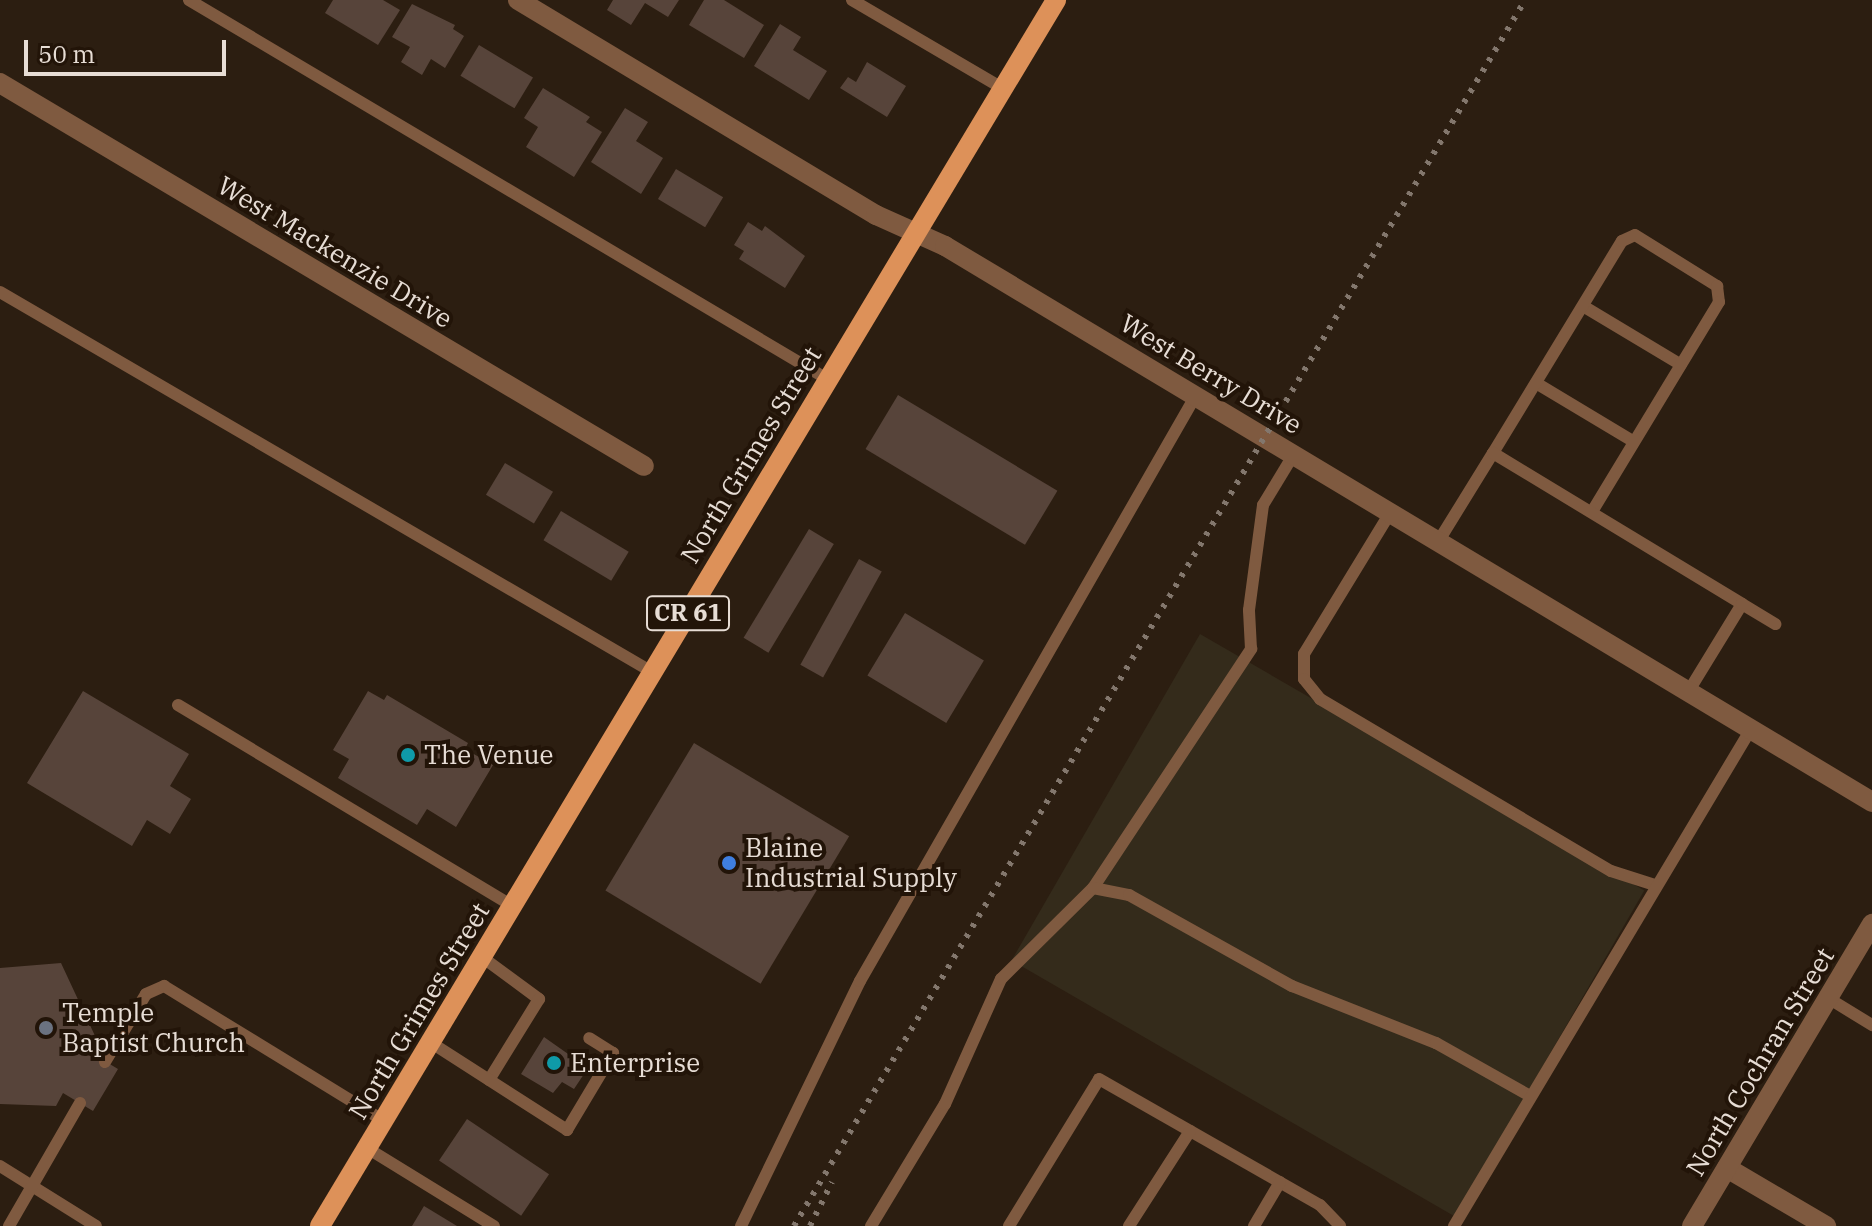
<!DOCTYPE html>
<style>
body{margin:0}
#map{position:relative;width:1872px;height:1226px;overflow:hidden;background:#2c1e11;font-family:"IBM Plex Serif",serif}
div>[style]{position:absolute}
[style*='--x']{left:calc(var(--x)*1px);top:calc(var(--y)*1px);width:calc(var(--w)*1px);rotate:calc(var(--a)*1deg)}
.industrial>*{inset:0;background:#342b1b;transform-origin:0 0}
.building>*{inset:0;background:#57443a;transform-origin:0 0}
.lane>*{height:12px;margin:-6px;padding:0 6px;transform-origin:6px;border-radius:6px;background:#7f5a40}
.street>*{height:20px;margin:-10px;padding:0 10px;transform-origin:10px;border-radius:10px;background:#7f5a40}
.primary>*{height:20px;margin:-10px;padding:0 10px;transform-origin:10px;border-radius:10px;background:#dd9159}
.rail>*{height:6px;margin-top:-3px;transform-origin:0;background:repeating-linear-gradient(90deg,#83776d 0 4px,transparent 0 12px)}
.dots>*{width:22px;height:22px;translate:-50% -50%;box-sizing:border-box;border:4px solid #221408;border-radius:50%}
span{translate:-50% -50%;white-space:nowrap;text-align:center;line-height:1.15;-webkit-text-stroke:8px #221408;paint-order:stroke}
.shield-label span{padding:2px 6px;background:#221408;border:2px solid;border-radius:6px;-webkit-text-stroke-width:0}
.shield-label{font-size:24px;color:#e7ddd5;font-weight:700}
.street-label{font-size:26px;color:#e7ddd5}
.poi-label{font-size:26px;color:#e7ddd5}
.left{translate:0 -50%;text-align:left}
.scale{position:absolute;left:24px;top:40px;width:202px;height:36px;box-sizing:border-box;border:4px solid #e7ddd5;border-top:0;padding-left:10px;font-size:24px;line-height:28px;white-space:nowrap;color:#e7ddd5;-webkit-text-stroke:6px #221408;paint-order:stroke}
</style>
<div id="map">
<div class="industrial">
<div style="left:1200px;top:634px;width:513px;height:377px;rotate:30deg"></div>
</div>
<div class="building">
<div style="clip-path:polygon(333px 0,383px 0,400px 10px,378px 45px,325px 13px)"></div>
<div style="clip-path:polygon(613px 0,679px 0,668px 17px,645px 3px,631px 25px,607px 10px)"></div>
<div style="clip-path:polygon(704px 0,724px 0,764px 25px,744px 58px,689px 25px)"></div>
<div style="clip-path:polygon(412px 4px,455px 25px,453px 29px,464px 36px,445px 68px,431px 59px,422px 75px,401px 62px,410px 47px,392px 37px)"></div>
<div style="clip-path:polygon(780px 24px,801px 37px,793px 50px,827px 71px,809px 100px,754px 66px)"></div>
<div style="left:479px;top:45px;width:63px;height:36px;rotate:31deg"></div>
<div style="clip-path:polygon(867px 62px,906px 86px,887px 117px,840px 88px,848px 77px,856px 82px)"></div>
<div style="clip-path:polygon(543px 88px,590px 117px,586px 122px,602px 132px,574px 177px,526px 147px,538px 127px,524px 118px)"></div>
<div style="clip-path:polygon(625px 108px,648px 122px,636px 141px,663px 158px,641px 194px,591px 162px)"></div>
<div style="left:676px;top:169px;width:55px;height:35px;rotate:31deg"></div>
<div style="clip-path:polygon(748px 222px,762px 231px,765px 226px,805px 256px,785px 288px,739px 259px,744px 251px,734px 245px)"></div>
<div style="left:898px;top:395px;width:186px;height:63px;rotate:31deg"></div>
<div style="left:505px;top:463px;width:56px;height:37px;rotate:31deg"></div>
<div style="left:561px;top:511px;width:79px;height:34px;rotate:31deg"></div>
<div style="left:809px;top:529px;width:29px;height:127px;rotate:31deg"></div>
<div style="left:859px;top:559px;width:26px;height:121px;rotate:29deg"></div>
<div style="left:905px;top:613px;width:92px;height:73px;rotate:31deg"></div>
<div style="clip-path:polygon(83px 691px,189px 754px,170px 786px,191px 799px,170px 834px,147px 820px,132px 846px,27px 783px)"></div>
<div style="clip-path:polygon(368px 691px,384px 700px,387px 695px,468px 743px,465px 749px,493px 765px,456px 827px,427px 809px,417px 825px,338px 778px,349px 759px,333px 750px)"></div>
<div style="left:694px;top:743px;width:181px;height:172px;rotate:31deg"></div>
<div style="clip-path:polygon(61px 963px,96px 1038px,88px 1051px,118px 1069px,93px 1111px,63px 1093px,56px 1106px,0 1104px,0 968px)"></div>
<div style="clip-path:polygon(544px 1037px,588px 1068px,574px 1089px,562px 1082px,553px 1093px,521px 1074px)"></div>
<div style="left:467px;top:1119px;width:99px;height:50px;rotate:34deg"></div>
<div style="clip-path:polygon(424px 1206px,457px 1226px,412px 1226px)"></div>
</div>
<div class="lane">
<div style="--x:189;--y:0;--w:742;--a:30.71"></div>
<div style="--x:852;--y:0;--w:174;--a:30.4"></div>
<div style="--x:0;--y:292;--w:755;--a:30.23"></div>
<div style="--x:1583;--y:306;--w:114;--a:31"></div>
<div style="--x:1536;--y:383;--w:114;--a:31"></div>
<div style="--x:1493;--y:453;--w:248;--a:-58.7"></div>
<div style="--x:1622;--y:241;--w:14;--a:-25"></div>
<div style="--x:1635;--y:235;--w:97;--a:31.9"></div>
<div style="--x:1717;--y:286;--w:16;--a:83"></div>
<div style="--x:1719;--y:302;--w:245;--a:121.2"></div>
<div style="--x:1390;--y:513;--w:165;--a:121.4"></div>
<div style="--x:1304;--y:654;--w:25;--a:90"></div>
<div style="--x:1304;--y:679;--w:26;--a:51"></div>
<div style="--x:1320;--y:699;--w:338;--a:30.6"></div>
<div style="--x:1611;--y:871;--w:46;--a:17.7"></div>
<div style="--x:1438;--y:542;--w:105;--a:-58.3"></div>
<div style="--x:1493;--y:453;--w:291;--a:31.2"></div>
<div style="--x:1742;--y:604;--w:103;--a:121.5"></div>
<div style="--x:1742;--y:604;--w:39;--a:31"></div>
<div style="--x:178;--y:705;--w:390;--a:31"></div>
<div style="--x:1093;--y:888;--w:287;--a:-56.5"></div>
<div style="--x:1251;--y:649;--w:39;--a:-93"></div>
<div style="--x:1249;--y:610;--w:106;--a:-82.4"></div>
<div style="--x:1263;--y:505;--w:60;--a:-58.7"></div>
<div style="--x:482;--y:957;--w:71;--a:36.4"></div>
<div style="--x:539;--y:999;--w:95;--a:121.7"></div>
<div style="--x:1828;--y:998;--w:52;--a:31.5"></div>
<div style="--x:430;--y:1042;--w:163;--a:32.7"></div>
<div style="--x:567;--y:1130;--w:90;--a:-59.1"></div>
<div style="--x:613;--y:1053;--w:28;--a:-148"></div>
<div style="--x:105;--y:1062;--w:79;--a:-58.9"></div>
<div style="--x:146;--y:994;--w:20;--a:-24"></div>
<div style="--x:164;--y:986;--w:257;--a:31.5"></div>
<div style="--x:367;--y:1148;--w:149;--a:31.6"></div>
<div style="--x:0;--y:1166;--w:113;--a:32"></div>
<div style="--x:9;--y:1226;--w:142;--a:-60"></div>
<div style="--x:741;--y:1226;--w:272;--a:-64.1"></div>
<div style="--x:860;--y:981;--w:675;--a:-60.17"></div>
<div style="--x:871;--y:1226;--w:143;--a:-58.8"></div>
<div style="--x:945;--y:1104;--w:137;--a:-65.9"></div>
<div style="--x:1001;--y:979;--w:129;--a:-44.7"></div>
<div style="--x:1093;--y:888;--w:37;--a:11"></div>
<div style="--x:1129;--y:895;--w:187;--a:29.2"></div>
<div style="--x:1292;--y:986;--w:155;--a:21.6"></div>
<div style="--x:1436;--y:1043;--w:108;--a:29.4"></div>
<div style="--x:1009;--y:1226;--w:172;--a:-58.5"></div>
<div style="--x:1099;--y:1079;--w:254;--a:29.7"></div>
<div style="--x:1320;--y:1205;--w:29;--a:46"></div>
<div style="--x:1129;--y:1226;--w:113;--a:-57.3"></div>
<div style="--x:1254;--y:1226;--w:51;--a:-59.4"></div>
<div style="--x:1454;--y:1226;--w:579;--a:-59.14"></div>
</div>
<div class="street">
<div style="--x:518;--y:0;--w:418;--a:31"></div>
<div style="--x:876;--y:215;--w:76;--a:24.2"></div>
<div style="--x:945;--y:246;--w:1081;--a:30.95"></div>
<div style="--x:0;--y:83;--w:749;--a:30.74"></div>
<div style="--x:1727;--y:1168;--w:115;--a:30.4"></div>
<div style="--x:1692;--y:1226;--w:352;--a:-59.2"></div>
</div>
<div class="primary">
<div style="--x:320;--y:1226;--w:1430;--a:-59.02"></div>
</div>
<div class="rail">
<div style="--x:794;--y:1226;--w:1427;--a:-59.19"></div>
<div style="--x:810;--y:1226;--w:49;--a:-63.4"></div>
</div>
<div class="dots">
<div style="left:408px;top:755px;background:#0f9aa8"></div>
<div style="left:729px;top:863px;background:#3f7fe0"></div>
<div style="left:46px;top:1028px;background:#6b7280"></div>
<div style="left:554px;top:1063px;background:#0f9aa8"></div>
</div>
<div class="shield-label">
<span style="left:688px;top:613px">CR 61</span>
</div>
<div class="street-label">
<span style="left:335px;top:252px;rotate:31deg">West Mackenzie Drive</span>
<span style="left:1211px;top:374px;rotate:31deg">West Berry Drive</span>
<span style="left:751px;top:455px;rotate:-59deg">North Grimes Street</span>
<span style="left:419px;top:1011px;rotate:-59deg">North Grimes Street</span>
<span style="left:1760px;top:1062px;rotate:-59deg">North Cochran Street</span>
</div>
<div class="poi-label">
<span class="left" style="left:424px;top:755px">The Venue</span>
<span class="left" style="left:745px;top:863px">Blaine<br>Industrial Supply</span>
<span class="left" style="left:62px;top:1028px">Temple<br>Baptist Church</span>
<span class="left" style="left:570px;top:1063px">Enterprise</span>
</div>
<div class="scale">50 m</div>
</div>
